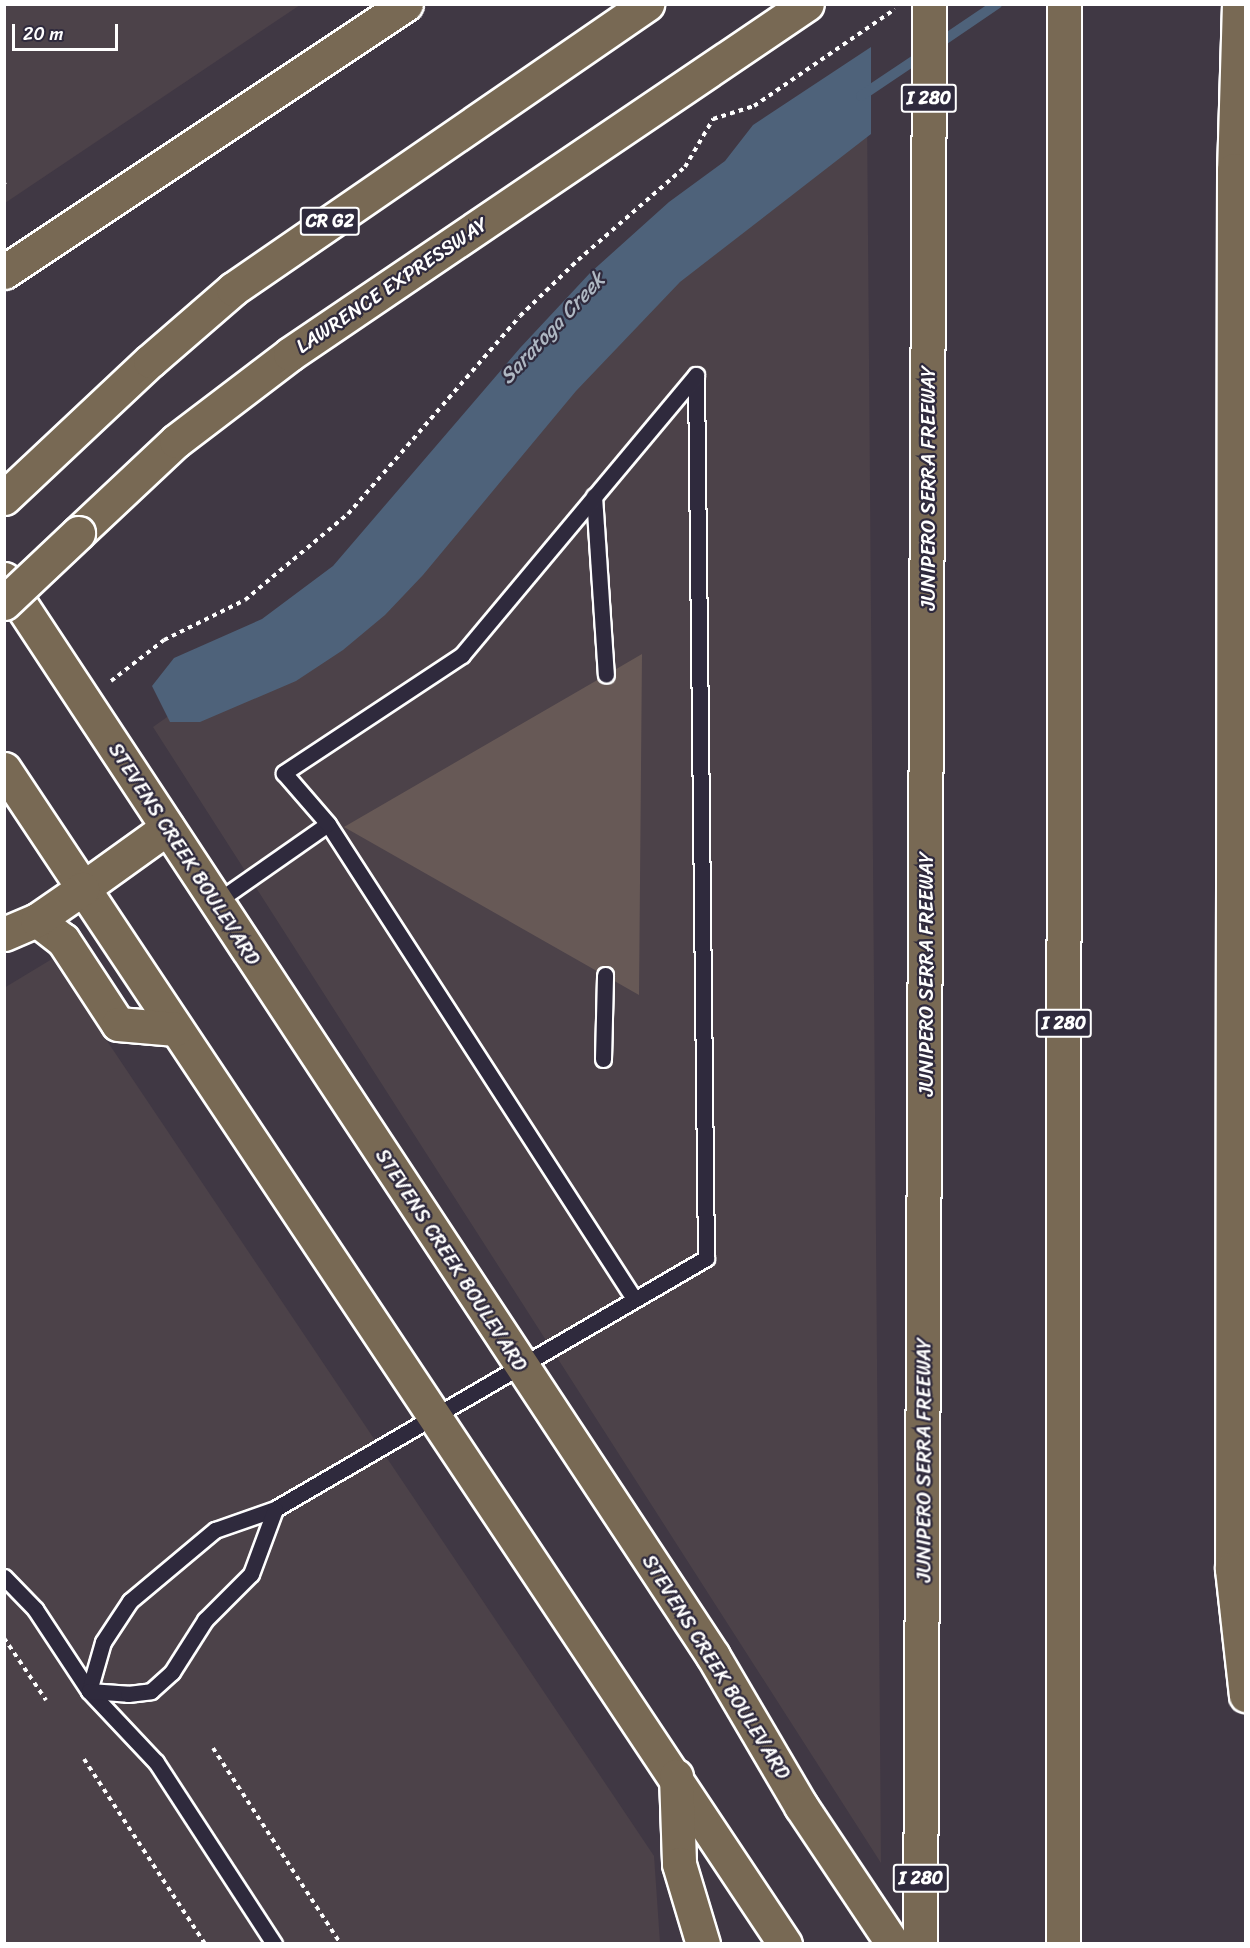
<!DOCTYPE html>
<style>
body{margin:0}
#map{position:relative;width:1250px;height:1948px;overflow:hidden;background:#403844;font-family:Sriracha,sans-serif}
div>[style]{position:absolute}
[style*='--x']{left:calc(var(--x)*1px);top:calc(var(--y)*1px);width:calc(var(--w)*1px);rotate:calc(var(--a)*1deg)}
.built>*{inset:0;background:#4c4249}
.water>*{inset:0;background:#4e627a}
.stream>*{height:10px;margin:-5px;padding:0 5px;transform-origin:5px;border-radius:5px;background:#4e627a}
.building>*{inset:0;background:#675956}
.path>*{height:4px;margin-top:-2px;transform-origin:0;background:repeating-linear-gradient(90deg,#fff 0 4.5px,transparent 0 9px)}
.roads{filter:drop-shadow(2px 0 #fff) drop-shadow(-2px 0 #fff) drop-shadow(0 2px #fff) drop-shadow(0 -2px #fff)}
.service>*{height:15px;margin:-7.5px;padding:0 7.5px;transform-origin:7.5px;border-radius:7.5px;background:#2f2a3d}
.primary>*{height:33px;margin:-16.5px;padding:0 16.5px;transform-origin:16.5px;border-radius:16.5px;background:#786954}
.trunk>*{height:33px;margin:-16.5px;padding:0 16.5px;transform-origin:16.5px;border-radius:16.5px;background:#786954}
.motorway>*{height:33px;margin:-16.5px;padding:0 16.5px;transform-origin:16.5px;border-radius:16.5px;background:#786954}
.bridges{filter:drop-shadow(2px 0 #fff) drop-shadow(-2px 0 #fff) drop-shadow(0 2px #fff) drop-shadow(0 -2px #fff)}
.trunk-bridge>*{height:33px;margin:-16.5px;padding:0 16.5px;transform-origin:16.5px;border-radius:16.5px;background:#786954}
span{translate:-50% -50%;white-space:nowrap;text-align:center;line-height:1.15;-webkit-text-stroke:4.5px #2f2a3d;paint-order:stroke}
.shield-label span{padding:2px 4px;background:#2f2a3d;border:2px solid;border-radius:4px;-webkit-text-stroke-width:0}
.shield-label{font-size:18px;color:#fff;font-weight:700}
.street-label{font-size:20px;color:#fff}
.water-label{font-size:21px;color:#afb8c3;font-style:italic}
.frame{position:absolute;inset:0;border:6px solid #fff;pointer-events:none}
.scale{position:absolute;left:12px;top:24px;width:106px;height:27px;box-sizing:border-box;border:3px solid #fff;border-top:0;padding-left:8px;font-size:18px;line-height:21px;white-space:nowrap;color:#fff;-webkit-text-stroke:4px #2f2a3d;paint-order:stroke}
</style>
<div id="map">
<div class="built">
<div style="clip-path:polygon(5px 4px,300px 4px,300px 5px,5px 203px)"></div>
<div style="clip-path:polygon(867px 112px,881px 1863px,153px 727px,422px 537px,621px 301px)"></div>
<div style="clip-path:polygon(52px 959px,654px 1856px,660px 1943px,5px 1944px,4px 988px)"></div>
</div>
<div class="water">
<div style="clip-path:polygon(871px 47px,871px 134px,680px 282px,576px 391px,423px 575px,385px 615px,343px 650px,296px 681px,200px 722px,170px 722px,152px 686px,174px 658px,262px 619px,333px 566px,520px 348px,590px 273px,669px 202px,725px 161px,753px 125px)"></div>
</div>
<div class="stream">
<div style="--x:935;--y:46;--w:75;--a:-34.1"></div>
<div style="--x:861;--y:96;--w:73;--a:-33.9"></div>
</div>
<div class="building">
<div style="clip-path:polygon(642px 654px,639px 995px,344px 827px,606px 675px)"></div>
</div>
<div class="path">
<div style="--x:4;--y:183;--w:2;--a:-27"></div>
<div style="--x:111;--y:681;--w:67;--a:-37.7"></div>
<div style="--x:164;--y:640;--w:90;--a:-26.3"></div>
<div style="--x:245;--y:600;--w:134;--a:-39.9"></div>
<div style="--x:348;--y:514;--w:262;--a:-49"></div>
<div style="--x:520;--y:316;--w:81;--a:-44"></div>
<div style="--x:578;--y:260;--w:142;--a:-41"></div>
<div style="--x:685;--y:167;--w:56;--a:-59.7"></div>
<div style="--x:713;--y:119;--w:43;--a:-17.6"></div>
<div style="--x:754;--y:106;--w:171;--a:-34.5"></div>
<div style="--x:4;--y:1638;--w:75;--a:55.9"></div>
<div style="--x:213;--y:1748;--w:234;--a:56.9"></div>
<div style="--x:84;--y:1759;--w:221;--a:56.8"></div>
</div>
<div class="roads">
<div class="service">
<div style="--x:594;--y:496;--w:179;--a:86.2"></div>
<div style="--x:216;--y:902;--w:136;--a:-34.9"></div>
<div style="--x:328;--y:824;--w:563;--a:57.19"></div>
<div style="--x:603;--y:1059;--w:84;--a:-88.6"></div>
<div style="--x:4;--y:1577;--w:45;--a:45.9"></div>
<div style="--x:35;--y:1609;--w:98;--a:56.6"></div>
<div style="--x:89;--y:1691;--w:98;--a:46.7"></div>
<div style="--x:156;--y:1762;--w:217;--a:57"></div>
<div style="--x:89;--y:1691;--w:51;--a:-74.1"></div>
<div style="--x:103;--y:1642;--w:49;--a:-56.6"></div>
<div style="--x:130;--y:1601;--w:111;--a:-39.9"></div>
<div style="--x:215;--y:1530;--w:64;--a:-19.3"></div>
<div style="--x:275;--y:1509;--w:499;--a:-30.2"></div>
<div style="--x:706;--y:1258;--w:883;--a:-90.65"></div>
<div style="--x:696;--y:375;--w:365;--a:129.9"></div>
<div style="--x:462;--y:655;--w:214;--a:146.5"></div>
<div style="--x:284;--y:773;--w:67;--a:49.2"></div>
<div style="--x:89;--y:1691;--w:39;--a:4"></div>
<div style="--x:128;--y:1694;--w:23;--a:-7"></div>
<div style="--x:151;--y:1691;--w:28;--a:-42"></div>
<div style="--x:172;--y:1672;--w:62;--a:-57.6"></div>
<div style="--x:205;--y:1620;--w:65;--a:-45"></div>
<div style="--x:251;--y:1574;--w:69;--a:-69.7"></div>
</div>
<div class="primary">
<div style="--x:4;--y:272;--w:483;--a:-33.7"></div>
<div style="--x:4;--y:579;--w:1289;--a:56.64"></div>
<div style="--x:713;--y:1656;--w:174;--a:59.6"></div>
<div style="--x:801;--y:1806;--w:166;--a:56.3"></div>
<div style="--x:4;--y:769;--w:1411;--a:56.39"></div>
<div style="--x:82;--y:889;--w:105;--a:-35.7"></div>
</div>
<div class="trunk">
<div style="--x:4;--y:498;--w:200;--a:-43.2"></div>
<div style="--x:150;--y:361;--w:110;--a:-40.9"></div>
<div style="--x:233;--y:289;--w:503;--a:-34.54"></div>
<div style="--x:78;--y:533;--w:134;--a:-43.2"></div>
<div style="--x:176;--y:441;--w:143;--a:-37.3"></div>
<div style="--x:290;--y:354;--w:624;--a:-34.1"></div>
<div style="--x:37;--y:920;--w:33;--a:38"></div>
<div style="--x:63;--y:940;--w:100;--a:56.8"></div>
<div style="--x:118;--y:1024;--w:58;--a:4.9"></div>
<div style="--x:4;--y:934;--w:36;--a:-23"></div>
<div style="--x:37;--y:920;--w:55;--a:-34.6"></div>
</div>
<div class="motorway">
<div style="--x:1239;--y:4;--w:166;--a:91.7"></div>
<div style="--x:1234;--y:170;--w:1399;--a:90.08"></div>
<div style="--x:1232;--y:1569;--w:127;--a:83.7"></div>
<div style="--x:676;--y:1776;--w:88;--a:88"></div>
<div style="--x:679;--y:1864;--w:84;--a:73.3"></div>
<div style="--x:920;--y:1944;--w:1940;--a:-89.73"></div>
<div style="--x:1063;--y:1944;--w:1940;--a:-89.97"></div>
</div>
</div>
<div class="bridges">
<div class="trunk-bridge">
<div style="--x:4;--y:603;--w:102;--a:-43.4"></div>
</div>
</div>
<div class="shield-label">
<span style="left:929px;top:98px">I 280</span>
<span style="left:330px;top:221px">CR G2</span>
<span style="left:1064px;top:1023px">I 280</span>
<span style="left:921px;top:1878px">I 280</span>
</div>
<div class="street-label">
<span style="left:392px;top:285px;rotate:-34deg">LAWRENCE EXPRESSWAY</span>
<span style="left:928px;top:488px;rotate:-90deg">JUNIPERO SERRA FREEWAY</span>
<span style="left:184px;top:854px;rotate:57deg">STEVENS CREEK BOULEVARD</span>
<span style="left:926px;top:974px;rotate:-90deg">JUNIPERO SERRA FREEWAY</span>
<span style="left:451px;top:1260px;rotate:57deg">STEVENS CREEK BOULEVARD</span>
<span style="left:924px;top:1460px;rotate:-90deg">JUNIPERO SERRA FREEWAY</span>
<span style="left:716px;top:1667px;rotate:58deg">STEVENS CREEK BOULEVARD</span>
</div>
<div class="water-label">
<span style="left:552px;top:328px;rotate:-47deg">Saratoga Creek</span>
</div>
<div class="frame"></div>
<div class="scale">20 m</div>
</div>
